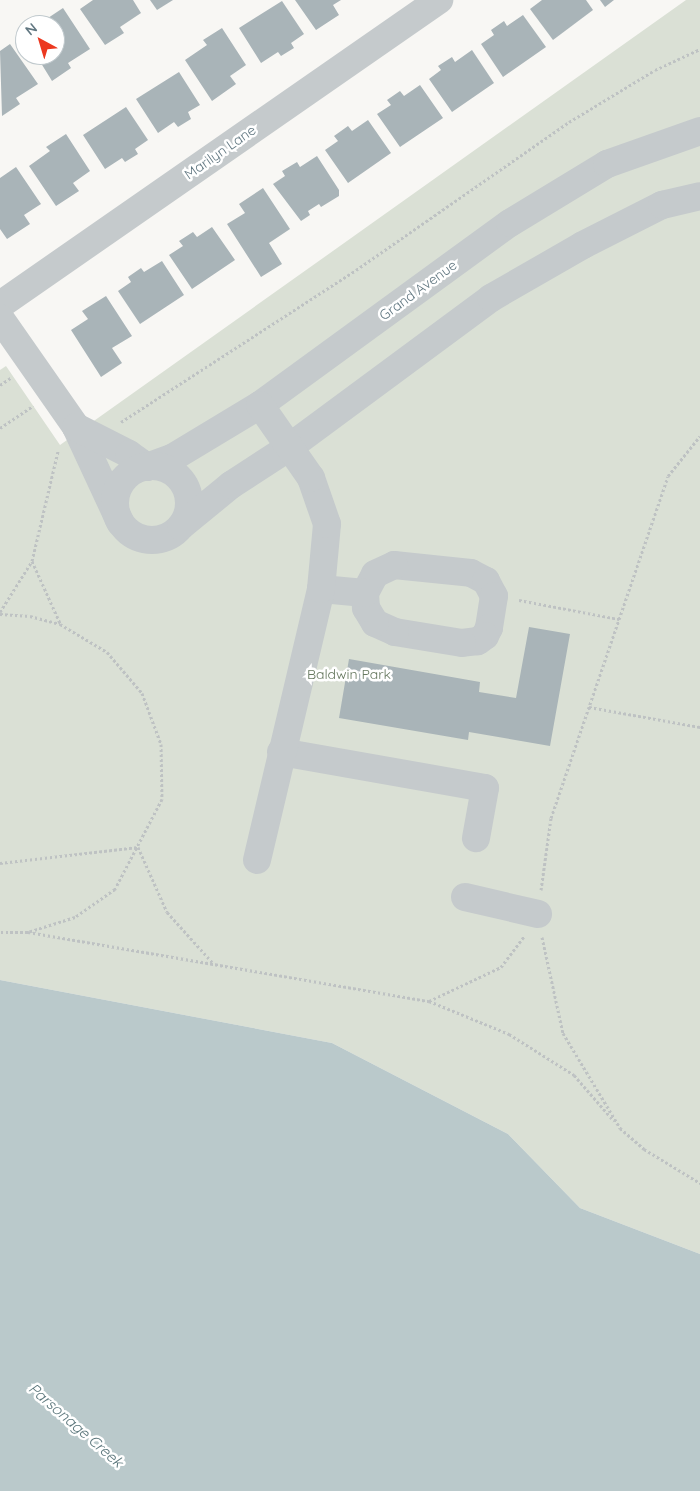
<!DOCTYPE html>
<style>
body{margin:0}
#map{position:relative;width:700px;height:1491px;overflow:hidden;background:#f8f7f4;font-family:Quicksand,sans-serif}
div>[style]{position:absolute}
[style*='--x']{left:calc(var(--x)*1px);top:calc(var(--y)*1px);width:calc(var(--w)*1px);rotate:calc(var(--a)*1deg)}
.green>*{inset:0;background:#dae0d5}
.water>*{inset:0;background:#bac9cb}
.building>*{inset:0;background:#a9b4b8}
.path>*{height:3px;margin-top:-1.5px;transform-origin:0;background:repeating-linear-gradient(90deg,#bec2c3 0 2.5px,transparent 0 5px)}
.minor>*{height:28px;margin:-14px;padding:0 14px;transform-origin:14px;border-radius:14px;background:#c5cacc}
.minor>.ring{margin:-14px;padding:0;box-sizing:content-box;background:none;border:28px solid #c5cacc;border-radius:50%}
span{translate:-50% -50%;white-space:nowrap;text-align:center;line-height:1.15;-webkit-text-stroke:5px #fff;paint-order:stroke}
.street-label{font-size:14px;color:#617781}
.park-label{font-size:14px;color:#677960}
.water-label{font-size:15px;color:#5c777c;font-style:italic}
.north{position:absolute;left:15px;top:15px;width:50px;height:50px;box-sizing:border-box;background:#fff;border:1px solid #c0c9cd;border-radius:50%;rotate:321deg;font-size:14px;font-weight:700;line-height:20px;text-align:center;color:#617781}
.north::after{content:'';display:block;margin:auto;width:18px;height:22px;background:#ec3820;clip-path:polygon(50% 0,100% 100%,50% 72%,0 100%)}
</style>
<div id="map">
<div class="green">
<div style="clip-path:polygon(686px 0,700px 0,700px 1254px,580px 1208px,508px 1134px,332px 1043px,0 980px,0 370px,6px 366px,60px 445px)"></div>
</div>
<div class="water">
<div style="clip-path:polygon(0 980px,332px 1043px,508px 1134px,580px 1208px,700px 1254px,700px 1491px,0 1491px)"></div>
</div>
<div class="building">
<div style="clip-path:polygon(93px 0,133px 0,141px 13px,120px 27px,124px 33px,105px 45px,80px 9px)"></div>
<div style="clip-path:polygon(150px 0,173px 0,157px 10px)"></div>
<div style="clip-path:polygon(295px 0,341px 0,333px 5px,339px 15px,316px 30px)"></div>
<div style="clip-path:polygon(542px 0,586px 0,593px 10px,553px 40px,530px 9px)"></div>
<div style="clip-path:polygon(600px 0,614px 0,605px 7px)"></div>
<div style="clip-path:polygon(282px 1px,304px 34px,291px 43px,294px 48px,281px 56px,278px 52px,261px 63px,239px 28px)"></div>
<div style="clip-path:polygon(63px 8px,90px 49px,68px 63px,71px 68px,52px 81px,36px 55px,55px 55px,55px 25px,39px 24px)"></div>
<div style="clip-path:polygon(523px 15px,546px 47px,503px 77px,481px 44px,494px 35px,491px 30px,504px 21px,507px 26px)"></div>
<div style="clip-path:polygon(222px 28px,246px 65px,230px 76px,236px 84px,212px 101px,185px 60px,207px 45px,203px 40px)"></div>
<div style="clip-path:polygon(10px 44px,38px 84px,16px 98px,20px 104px,2px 116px,0 51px)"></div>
<div style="clip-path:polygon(472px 50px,494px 83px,452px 112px,429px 79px,441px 70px,438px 66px,452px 57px,455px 62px)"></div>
<div style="clip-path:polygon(179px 72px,200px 105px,188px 112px,191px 119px,178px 127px,174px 122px,158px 133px,136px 99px)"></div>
<div style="clip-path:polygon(420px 85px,443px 118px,400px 147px,377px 114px,391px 105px,387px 100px,400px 91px,404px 96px)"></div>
<div style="clip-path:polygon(126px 107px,148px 140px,135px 149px,138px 154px,125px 162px,122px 158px,105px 169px,83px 135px)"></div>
<div style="clip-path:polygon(368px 120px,391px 153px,348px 183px,325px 150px,338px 141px,334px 136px,348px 126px,352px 131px)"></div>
<div style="clip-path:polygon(66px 134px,90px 171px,73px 183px,79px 191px,56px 206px,29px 166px,50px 151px,46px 147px)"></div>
<div style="clip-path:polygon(317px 156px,339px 190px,339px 196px,321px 207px,319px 204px,308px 211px,310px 215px,301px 221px,273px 184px,285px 176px,282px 171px,297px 162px,300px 167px)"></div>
<div style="clip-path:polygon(16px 167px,41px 204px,24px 215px,30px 224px,7px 239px,0 229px,0 178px)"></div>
<div style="clip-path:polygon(263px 188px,290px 229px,269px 243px,282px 264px,261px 277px,227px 224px,245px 213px,239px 204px)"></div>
<div style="clip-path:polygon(212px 227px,235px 260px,192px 289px,169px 255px,183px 246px,179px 241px,193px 232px,197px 237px)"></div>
<div style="clip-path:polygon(162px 261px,184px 295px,140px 324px,118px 291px,131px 282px,128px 277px,141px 268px,144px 272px)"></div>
<div style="clip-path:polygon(106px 296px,132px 336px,112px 348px,122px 363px,101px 377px,71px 330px,88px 319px,82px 311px)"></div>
<div style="clip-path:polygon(529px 627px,570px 634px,550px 746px,469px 732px,468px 740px,339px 718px,349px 659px,480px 682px,479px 692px,516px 698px)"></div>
</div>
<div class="path">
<div style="--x:0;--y:385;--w:14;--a:-34"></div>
<div style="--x:121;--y:422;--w:280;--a:-32.9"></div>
<div style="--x:356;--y:270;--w:259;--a:-34.8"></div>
<div style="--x:569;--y:122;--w:100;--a:-31.2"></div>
<div style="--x:655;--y:70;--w:50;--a:-25"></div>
<div style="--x:0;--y:428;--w:40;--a:-34"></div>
<div style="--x:32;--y:561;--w:113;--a:-76.7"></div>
<div style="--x:519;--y:600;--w:102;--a:10.8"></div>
<div style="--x:0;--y:612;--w:60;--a:-57.9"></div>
<div style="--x:32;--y:561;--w:68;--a:65.7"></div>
<div style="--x:0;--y:614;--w:30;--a:4"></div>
<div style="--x:30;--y:616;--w:31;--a:15"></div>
<div style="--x:60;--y:624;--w:55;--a:30.8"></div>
<div style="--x:107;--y:652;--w:54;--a:49.5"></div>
<div style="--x:142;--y:693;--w:54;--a:69.6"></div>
<div style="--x:161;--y:744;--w:55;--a:89"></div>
<div style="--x:162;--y:799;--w:102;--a:117.6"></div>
<div style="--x:115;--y:889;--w:49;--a:145"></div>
<div style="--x:75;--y:917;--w:49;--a:162.3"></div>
<div style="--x:28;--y:932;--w:28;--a:180"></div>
<div style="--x:589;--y:707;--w:113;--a:10.2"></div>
<div style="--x:0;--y:863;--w:139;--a:-6.6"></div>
<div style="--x:138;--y:847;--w:71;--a:66"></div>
<div style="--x:167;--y:912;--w:69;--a:48"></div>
<div style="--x:541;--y:890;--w:73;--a:-82.1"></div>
<div style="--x:551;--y:818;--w:361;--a:-71.1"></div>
<div style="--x:668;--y:476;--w:51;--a:-51.3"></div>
<div style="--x:28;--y:932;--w:407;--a:9.8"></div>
<div style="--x:429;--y:1001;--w:80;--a:-25.3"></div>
<div style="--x:501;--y:967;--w:38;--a:-53"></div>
<div style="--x:542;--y:937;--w:98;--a:77.7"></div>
<div style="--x:563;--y:1033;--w:111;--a:59"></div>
<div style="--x:620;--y:1128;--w:32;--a:41"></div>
<div style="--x:644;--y:1149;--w:66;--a:31.3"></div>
<div style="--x:429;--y:1001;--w:87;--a:22.4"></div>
<div style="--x:509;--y:1034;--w:77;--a:32.2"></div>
<div style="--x:574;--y:1075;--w:61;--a:49"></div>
</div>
<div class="minor">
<div style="--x:0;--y:305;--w:535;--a:-34.79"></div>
<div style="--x:0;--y:318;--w:133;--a:55.1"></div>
<div style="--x:76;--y:427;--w:105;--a:65.1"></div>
<div style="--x:76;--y:427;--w:59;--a:27"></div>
<div style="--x:129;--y:454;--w:22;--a:36"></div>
<div style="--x:147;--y:467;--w:27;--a:-20"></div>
<div style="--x:172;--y:458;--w:103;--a:-31.1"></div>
<div style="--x:260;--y:405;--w:309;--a:-36.1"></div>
<div style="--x:510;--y:223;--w:114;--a:-31.3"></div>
<div style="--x:607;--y:164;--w:99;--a:-19.5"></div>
<div class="ring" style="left:115px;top:466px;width:46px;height:46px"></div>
<div style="--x:181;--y:526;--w:65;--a:-39.4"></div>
<div style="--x:231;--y:485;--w:72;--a:-33"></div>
<div style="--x:291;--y:446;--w:249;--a:-36.5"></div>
<div style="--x:491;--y:298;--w:106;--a:-29.9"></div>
<div style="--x:583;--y:245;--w:89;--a:-26.9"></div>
<div style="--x:662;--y:205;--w:39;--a:-13"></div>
<div style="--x:394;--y:565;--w:77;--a:5.9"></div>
<div style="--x:471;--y:573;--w:17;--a:28"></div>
<div style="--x:486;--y:581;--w:17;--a:62"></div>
<div style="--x:494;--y:596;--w:32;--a:99"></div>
<div style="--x:489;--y:628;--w:9;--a:117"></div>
<div style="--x:485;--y:636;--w:9;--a:144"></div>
<div style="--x:478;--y:641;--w:16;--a:173"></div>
<div style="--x:462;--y:643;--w:68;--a:-170.7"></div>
<div style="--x:395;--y:632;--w:22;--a:-156"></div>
<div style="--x:375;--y:623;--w:17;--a:-121"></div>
<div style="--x:366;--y:608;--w:15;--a:-94"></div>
<div style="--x:365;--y:593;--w:21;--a:-62"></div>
<div style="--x:375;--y:574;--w:21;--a:-25"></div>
<div style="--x:321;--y:589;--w:44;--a:5.2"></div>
<div style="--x:281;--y:752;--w:207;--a:10"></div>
<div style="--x:485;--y:788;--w:51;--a:100.2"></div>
<div style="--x:257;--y:860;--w:278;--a:-76.7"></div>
<div style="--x:321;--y:589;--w:65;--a:-84.7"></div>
<div style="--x:327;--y:524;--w:49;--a:-109.2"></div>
<div style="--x:311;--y:478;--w:89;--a:-124.9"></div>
<div style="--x:465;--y:897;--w:75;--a:13.1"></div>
</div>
<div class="street-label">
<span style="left:220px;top:152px;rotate:-35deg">Marilyn Lane</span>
<span style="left:418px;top:290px;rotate:-36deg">Grand Avenue</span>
</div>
<div class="park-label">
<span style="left:349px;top:674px">Baldwin Park</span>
</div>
<div class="water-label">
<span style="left:76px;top:1425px;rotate:41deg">Parsonage Creek</span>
</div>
<div class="north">N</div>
</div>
